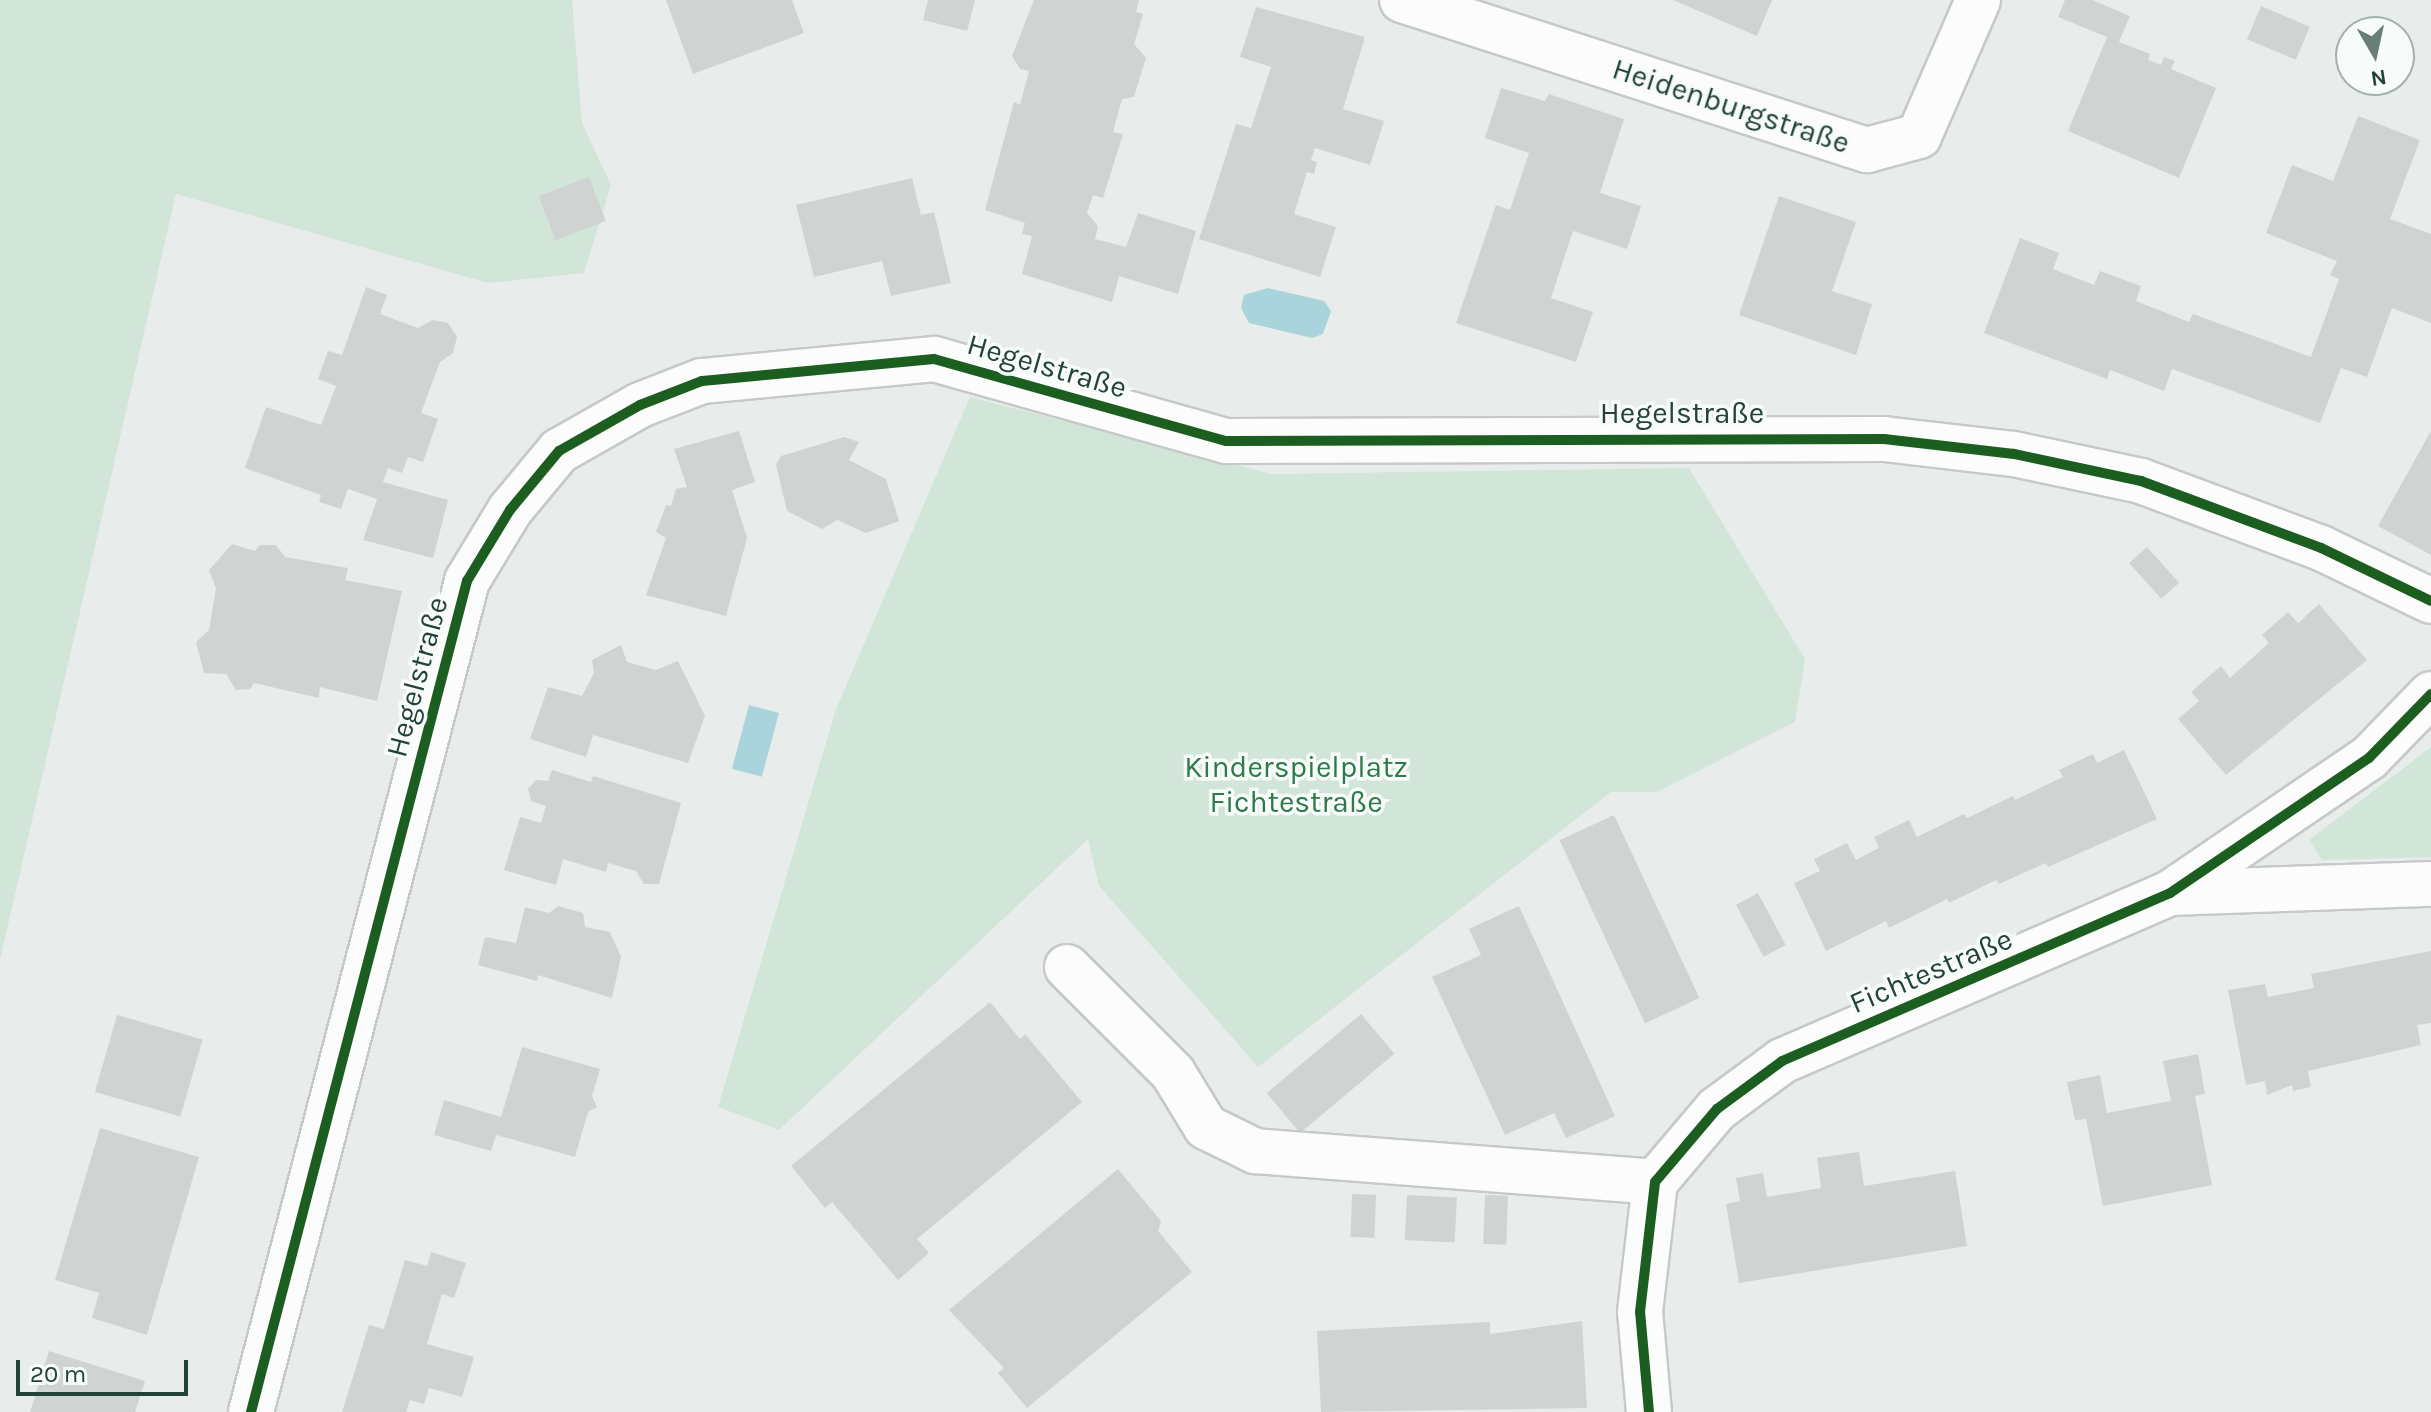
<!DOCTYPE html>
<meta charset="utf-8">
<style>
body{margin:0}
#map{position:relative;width:2431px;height:1412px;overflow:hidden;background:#e8edeb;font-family:Karla,sans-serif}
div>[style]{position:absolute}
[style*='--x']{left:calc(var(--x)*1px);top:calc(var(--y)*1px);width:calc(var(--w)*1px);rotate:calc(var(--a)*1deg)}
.green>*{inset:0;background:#d1e6d8}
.water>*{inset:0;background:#a9d4db;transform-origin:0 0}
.building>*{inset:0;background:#cfd4d2;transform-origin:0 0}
.roads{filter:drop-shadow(2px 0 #c5cac8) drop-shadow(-2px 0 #c5cac8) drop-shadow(0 2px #c5cac8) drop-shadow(0 -2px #c5cac8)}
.minor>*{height:44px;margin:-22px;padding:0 22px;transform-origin:22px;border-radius:22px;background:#fcfcfc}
.cycleway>*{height:10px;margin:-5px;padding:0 5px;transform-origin:5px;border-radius:5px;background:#1b5e20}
span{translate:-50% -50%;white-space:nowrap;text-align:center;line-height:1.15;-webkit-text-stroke:7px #f7fbf9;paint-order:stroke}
.street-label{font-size:30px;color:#24423a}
.park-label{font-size:30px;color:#2d7a4b}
.north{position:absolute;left:2335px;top:16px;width:80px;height:80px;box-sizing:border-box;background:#f7fbf9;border:2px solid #a3b1ad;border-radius:50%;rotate:171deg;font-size:22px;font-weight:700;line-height:32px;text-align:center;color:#24423a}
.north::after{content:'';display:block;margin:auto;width:28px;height:36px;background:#697e78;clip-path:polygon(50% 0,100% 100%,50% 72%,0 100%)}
.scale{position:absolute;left:16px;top:1360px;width:172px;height:36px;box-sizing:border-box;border:4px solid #24423a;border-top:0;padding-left:10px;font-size:24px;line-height:28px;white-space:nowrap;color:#24423a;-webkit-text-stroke:6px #f7fbf9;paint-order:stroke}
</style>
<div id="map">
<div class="green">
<div style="clip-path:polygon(0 0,572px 0,582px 123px,611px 185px,584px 273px,488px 283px,176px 194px,0 960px)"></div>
<div style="clip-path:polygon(970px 397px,1272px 474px,1689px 468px,1805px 659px,1795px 722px,1657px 792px,1611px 792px,1258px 1067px,1099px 886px,1088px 839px,779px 1130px,718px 1107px,836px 709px)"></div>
<div style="clip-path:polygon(2431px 747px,2431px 857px,2322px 860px,2309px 840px)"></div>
</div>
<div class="water">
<div style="clip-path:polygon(1268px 288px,1324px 301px,1331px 311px,1323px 334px,1312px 338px,1249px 323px,1241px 308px,1244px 295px)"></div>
<div style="left:749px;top:705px;width:31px;height:66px;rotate:15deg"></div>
</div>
<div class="building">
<div style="clip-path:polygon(666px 0,792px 0,804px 33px,693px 74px)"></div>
<div style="clip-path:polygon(928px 0,975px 0,967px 31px,923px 20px)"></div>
<div style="clip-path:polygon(1034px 0,1139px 0,1136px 12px,1143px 14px,1134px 44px,1146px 58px,1134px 97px,1122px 99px,1113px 132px,1123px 134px,1103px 198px,1093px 195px,1087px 213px,1098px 226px,1095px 239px,1126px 247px,1138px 213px,1196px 231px,1178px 294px,1119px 276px,1112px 302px,1022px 274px,1032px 236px,1022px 234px,1025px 223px,985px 210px,1014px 102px,1020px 105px,1029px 71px,1020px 69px,1012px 56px)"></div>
<div style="clip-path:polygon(1673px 0,1772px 0,1757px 36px)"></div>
<div style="clip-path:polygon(2065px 0,2092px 0,2130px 16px,2119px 42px,2150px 54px,2148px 60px,2161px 65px,2164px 57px,2175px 61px,2171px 69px,2216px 88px,2179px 178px,2068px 131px,2107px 37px,2058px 17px)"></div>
<div style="left:2261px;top:6px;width:53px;height:36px;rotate:23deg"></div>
<div style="clip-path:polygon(1256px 7px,1365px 37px,1343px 109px,1384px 121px,1370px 165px,1315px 148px,1311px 160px,1317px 162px,1314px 174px,1307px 172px,1294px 214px,1336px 227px,1320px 277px,1199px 239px,1236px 124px,1251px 128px,1271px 67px,1240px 57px)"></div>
<div style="clip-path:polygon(1501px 88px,1545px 101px,1549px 94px,1624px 119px,1600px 193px,1641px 206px,1627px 249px,1573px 231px,1551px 298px,1593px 312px,1576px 362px,1456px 323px,1496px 205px,1510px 210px,1529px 153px,1485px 138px)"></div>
<div style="clip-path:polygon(2358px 116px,2420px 140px,2390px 219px,2431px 234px,2431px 323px,2392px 308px,2367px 377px,2341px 368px,2320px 423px,2172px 369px,2164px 391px,2110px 370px,2107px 379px,1984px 333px,2020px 238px,2059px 253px,2053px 269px,2094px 285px,2100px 271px,2141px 286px,2136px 301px,2189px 322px,2193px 314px,2311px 357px,2339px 279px,2330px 275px,2337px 261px,2266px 233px,2292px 165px,2333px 181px)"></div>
<div style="left:589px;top:177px;width:47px;height:54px;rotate:69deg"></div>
<div style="clip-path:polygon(912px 178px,921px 215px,934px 212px,951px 283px,891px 296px,882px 261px,814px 277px,796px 205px)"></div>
<div style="clip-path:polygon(1779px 196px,1856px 222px,1832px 291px,1872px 304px,1856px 355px,1739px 315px)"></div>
<div style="clip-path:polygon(366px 287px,387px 295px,380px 314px,418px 328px,432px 320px,448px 323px,457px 337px,453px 353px,440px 362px,421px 413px,438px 419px,423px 462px,408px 457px,402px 473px,388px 468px,383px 482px,448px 500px,433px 558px,363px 540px,377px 499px,348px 489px,341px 509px,319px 502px,321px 495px,245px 468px,266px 407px,321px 425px,336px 386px,318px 379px,328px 351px,342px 355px)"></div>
<div style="clip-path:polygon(739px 431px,755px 482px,732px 490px,747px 538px,726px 616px,646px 595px,666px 538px,656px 532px,666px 505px,671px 506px,676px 489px,687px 487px,674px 449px)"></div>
<div style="clip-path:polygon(2431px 431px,2431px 555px,2378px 526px)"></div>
<div style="clip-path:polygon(844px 437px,859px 442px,849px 460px,886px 479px,899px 521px,866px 533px,837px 520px,822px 529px,787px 511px,776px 465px,781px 456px)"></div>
<div style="clip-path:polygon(232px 544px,255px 551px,260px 545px,276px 545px,285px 557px,348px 568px,345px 580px,402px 591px,377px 701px,320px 687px,319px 698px,254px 683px,250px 689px,236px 690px,226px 674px,204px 673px,196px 642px,209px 630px,216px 588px,209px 570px)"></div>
<div style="left:2147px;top:547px;width:48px;height:24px;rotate:48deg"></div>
<div style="clip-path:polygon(2319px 604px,2367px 660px,2226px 775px,2178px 719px,2199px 701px,2191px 692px,2221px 666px,2230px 678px,2269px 643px,2262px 635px,2288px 612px,2298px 623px)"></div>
<div style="clip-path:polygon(621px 645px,627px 662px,656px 670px,678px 661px,705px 716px,688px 763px,593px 735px,586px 757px,530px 739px,548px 687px,582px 696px,594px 673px,592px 660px)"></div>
<div style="clip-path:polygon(2124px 750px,2157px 819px,2048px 867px,2046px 863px,1999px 884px,1996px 880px,1949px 903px,1947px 899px,1889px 928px,1886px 921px,1826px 951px,1794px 883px,1820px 871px,1814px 859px,1847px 843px,1856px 860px,1879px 848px,1874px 837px,1909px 820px,1917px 837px,1964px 814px,1967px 818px,2013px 796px,2015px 800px,2063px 777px,2059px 770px,2093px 754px,2097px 763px)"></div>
<div style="clip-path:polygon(552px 770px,591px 782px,593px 776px,681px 803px,659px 884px,644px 884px,636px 871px,608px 863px,606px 872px,563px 859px,556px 885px,504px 870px,520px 817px,541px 823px,546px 806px,531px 801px,528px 789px,536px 780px,548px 781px)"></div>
<div style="left:1614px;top:815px;width:202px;height:60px;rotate:65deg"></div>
<div style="left:1758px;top:893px;width:59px;height:25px;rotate:62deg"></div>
<div style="clip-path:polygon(558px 906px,583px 913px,585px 927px,610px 932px,621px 957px,612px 998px,538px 975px,537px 981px,478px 965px,485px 937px,516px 943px,525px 907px,549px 913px)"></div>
<div style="clip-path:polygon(1519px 906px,1615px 1116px,1566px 1138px,1554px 1113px,1505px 1135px,1432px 977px,1481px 955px,1469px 929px)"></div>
<div style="clip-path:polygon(2431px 951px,2431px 1023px,2417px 1025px,2421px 1045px,2308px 1071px,2311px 1087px,2293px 1091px,2292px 1085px,2267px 1095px,2265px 1081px,2246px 1085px,2228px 990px,2265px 984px,2268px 997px,2314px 988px,2311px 974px)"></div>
<div style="clip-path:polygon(990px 1002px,1020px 1039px,1025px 1034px,1082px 1102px,917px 1239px,929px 1253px,898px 1280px,832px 1202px,825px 1208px,791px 1166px)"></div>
<div style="left:1361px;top:1014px;width:52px;height:123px;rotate:50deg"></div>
<div style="left:117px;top:1015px;width:89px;height:80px;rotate:16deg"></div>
<div style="clip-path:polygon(522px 1047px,600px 1069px,592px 1096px,597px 1107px,588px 1112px,575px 1157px,496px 1135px,491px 1151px,434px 1135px,444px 1100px,501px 1117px)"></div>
<div style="clip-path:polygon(2198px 1054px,2205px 1094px,2195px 1096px,2212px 1185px,2103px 1206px,2086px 1119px,2075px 1120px,2067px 1082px,2100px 1075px,2107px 1113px,2171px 1101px,2163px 1061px)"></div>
<div style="clip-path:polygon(100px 1128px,199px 1157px,147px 1335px,92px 1318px,99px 1293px,55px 1280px)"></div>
<div style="clip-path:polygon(1859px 1152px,1864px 1186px,1955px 1171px,1967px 1246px,1739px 1283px,1726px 1204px,1740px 1201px,1736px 1178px,1763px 1173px,1767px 1197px,1821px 1188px,1817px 1158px)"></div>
<div style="clip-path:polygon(1118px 1169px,1161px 1221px,1158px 1231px,1192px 1272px,1027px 1408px,998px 1373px,1004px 1368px,949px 1310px)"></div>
<div style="left:1352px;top:1194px;width:24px;height:43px;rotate:2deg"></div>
<div style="left:1407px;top:1195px;width:50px;height:45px;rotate:3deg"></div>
<div style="left:1485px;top:1195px;width:23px;height:49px;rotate:2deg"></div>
<div style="clip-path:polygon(431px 1252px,466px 1263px,454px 1298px,442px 1294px,427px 1344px,474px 1357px,462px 1397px,429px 1388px,424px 1404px,410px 1400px,406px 1412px,342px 1412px,369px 1325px,384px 1329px,405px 1260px,427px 1266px)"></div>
<div style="clip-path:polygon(1582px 1321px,1587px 1408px,1321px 1412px,1317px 1331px,1490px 1322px,1490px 1334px)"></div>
<div style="clip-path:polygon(49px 1351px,145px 1381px,135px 1412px,30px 1412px)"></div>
</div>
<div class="roads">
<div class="minor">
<div style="--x:1402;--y:0;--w:489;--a:17.9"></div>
<div style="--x:1867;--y:150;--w:54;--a:-15.1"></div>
<div style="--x:1919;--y:136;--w:148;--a:-66.5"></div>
<div style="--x:2170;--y:893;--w:261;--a:-2"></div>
<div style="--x:1067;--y:967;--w:150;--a:45"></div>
<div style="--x:1173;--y:1073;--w:63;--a:58.6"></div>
<div style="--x:1206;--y:1127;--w:55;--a:26.1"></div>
<div style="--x:1255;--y:1151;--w:401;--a:4.4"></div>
<div style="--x:251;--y:1412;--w:859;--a:-75.43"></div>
<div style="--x:467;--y:581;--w:83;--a:-58.8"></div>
<div style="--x:510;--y:510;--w:77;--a:-50.3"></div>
<div style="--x:559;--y:451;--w:93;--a:-29.6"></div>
<div style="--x:640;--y:405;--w:66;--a:-21.2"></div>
<div style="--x:702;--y:381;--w:233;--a:-5.4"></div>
<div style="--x:934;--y:359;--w:303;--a:15.7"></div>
<div style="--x:1226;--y:441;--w:658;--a:-0.17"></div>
<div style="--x:1884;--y:439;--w:131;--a:6.6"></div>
<div style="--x:2014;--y:454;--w:130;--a:12"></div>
<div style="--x:2141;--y:481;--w:192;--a:20.4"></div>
<div style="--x:2321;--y:548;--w:122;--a:25.7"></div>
<div style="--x:1649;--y:1412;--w:100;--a:-95.1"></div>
<div style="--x:1640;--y:1312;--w:131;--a:-83.4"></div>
<div style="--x:1655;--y:1182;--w:96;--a:-49.7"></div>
<div style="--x:1717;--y:1109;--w:81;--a:-36.4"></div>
<div style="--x:1782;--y:1061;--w:423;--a:-23.4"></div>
<div style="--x:2170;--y:893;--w:240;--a:-34.2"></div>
<div style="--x:2369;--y:758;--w:89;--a:-45.9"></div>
</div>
</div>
<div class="cycleway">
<div style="--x:251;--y:1412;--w:859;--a:-75.43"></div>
<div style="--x:467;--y:581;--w:83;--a:-58.8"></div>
<div style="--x:510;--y:510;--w:77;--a:-50.3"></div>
<div style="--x:559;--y:451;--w:93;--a:-29.6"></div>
<div style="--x:640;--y:405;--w:66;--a:-21.2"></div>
<div style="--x:702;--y:381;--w:233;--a:-5.4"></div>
<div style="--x:934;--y:359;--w:303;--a:15.7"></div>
<div style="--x:1226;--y:441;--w:658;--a:-0.17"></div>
<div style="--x:1884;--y:439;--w:131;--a:6.6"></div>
<div style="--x:2014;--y:454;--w:130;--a:12"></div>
<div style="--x:2141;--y:481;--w:192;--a:20.4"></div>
<div style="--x:2321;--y:548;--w:122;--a:25.7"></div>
<div style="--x:1649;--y:1412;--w:100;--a:-95.1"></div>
<div style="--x:1640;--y:1312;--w:131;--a:-83.4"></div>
<div style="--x:1655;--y:1182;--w:96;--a:-49.7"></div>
<div style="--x:1717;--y:1109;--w:81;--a:-36.4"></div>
<div style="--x:1782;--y:1061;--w:423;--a:-23.4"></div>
<div style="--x:2170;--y:893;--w:240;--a:-34.2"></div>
<div style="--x:2369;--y:758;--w:89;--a:-45.9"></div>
</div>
<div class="street-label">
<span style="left:1731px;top:106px;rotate:18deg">Heidenburgstraße</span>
<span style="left:1047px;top:366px;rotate:16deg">Hegelstraße</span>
<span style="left:1682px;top:413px">Hegelstraße</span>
<span style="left:417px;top:677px;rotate:-75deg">Hegelstraße</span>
<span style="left:1931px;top:971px;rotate:-23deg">Fichtestraße</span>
</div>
<div class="park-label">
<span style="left:1296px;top:784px">Kinderspielplatz<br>Fichtestraße</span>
</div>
<div class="north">N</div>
<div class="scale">20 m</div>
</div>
